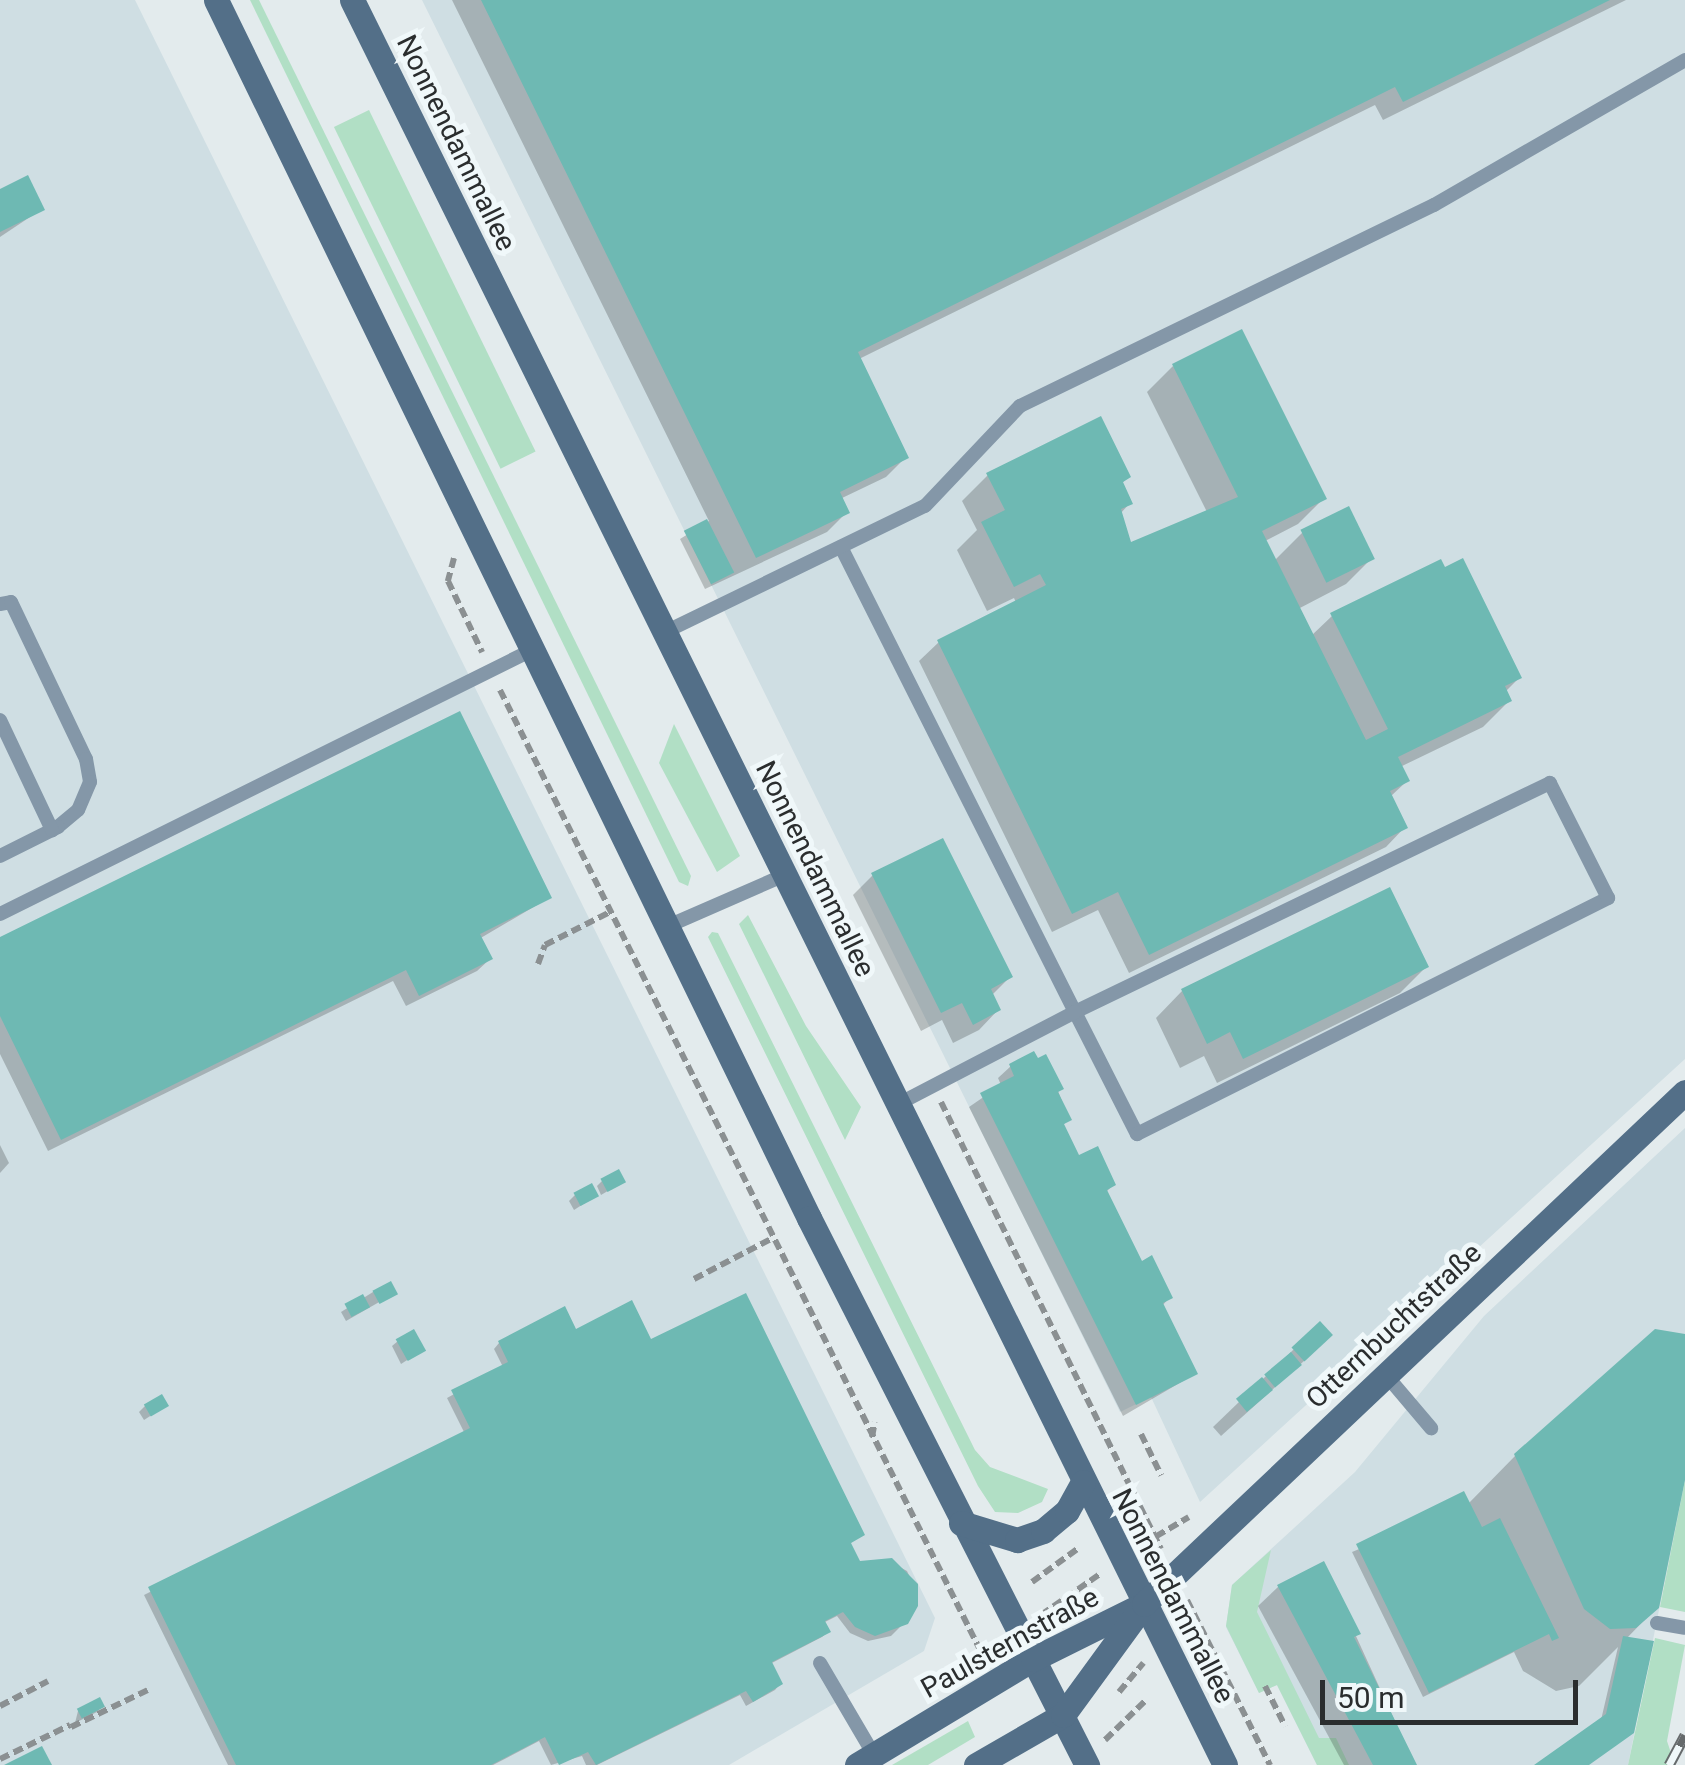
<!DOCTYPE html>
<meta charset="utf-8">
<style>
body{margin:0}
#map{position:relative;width:1685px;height:1765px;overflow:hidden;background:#e3ebed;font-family:Roboto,sans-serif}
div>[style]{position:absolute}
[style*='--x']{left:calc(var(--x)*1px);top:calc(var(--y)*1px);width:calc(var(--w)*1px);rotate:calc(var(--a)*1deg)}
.built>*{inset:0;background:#cfdee3}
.green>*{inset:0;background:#b1dfc5;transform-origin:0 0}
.shadow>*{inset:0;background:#0003}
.building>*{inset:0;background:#6eb9b3;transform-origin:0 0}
.path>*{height:6px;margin-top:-3px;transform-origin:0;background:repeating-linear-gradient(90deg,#8b9092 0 10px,transparent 0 15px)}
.lane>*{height:14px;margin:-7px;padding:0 7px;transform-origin:7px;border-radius:7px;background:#8497a8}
.secondary>*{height:25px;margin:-12.5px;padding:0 12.5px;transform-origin:12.5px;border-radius:12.5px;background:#536f88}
.rail>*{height:11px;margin-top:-5.5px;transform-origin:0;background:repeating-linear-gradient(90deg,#f0f8fa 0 22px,#666a6c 0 44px);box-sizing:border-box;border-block:2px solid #666a6c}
span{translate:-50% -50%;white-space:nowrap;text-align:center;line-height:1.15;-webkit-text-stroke:10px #f0f8fa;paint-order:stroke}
.street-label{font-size:28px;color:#2a2d2e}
.scale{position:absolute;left:1320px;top:1680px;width:258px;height:45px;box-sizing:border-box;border:5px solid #2a2d2e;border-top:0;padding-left:12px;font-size:30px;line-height:35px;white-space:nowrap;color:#2a2d2e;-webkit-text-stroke:8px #f0f8fa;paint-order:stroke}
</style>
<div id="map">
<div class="built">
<div style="clip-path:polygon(0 0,135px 0,935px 1618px,924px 1651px,729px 1765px,0 1765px)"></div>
<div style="clip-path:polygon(422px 0,1685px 0,1685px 1059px,1200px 1502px,1151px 1397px,1120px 1412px)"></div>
<div style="clip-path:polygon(1685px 1128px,1685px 1480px,1628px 1765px,1317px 1765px,1277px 1685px,1259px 1693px,1226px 1627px,1232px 1585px,1355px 1472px,1484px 1316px)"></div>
</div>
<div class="green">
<div style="clip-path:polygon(250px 0,259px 0,691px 876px,688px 886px,679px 882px)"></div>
<div style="left:369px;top:110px;width:380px;height:39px;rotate:64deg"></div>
<div style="clip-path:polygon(674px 724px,740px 856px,717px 872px,659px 763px)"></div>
<div style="clip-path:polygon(748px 915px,806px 1026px,861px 1107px,845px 1140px,739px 924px)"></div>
<div style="clip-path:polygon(712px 932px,718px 933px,975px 1450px,990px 1467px,1048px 1489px,1042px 1502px,1018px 1513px,995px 1512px,978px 1486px,708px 937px)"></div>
<div style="clip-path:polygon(1685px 1480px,1685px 1612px,1660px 1607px)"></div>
<div style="clip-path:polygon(1271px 1550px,1257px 1612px,1319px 1738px,1336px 1738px,1349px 1765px,1317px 1765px,1277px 1685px,1259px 1693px,1226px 1626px,1232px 1585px)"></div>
<div style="clip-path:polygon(1655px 1638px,1685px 1645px,1667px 1741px,1675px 1765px,1628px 1765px)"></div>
<div style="clip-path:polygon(968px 1721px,975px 1737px,928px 1765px,892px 1765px)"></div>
</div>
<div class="shadow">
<div style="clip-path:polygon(452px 0,1626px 0,1383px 120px,1375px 105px,859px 359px,906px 457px,886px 477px,840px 499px,847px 512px,827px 532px,705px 589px,680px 539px,709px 521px)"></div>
<div style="clip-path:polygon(0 192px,42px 209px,0 237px)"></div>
<div style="clip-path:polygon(1173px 366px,1324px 498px,1298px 524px,1265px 541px,1274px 561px,1303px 532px,1372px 558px,1346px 584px,1298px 609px,1311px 636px,1332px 616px,1519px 678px,1505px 692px,1509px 701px,1483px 727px,1400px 767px,1407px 781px,1390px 797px,1405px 827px,1386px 847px,1129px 973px,1098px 910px,1052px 932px,919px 661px,939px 642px,1017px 605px,1014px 598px,987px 611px,957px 550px,977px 530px,962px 501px,988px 475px,1128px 477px,1121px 484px,1130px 503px,1120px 514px,1110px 559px,1208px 514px,1147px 392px)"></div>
<div style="clip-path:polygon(873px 875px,1010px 977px,991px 996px,998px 1010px,979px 1030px,953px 1043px,942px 1020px,921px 1031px,853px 895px)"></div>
<div style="clip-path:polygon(1389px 890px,1426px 967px,1400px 993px,1217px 1083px,1204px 1056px,1180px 1068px,1156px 1018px,1182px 991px)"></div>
<div style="clip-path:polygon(549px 898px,479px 939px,490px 959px,477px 971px,406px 1006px,393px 981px,48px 1151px,0 1054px,0 940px)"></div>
<div style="clip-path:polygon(1045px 1058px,1069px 1119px,1062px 1126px,1078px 1159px,1113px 1185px,1106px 1192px,1141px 1264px,1170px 1297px,1162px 1306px,1195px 1374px,1123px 1416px,969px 1107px,1001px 1085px,998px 1078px,1011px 1066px)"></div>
<div style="clip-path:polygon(0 1145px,9px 1163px,0 1173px)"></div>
<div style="clip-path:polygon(602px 1181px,623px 1182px,601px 1195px,597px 1186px)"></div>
<div style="clip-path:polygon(575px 1195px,596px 1196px,574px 1210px,569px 1201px)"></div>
<div style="clip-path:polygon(373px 1292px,395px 1293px,346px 1321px,341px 1312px)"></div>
<div style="clip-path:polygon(1320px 1324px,1304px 1361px,1221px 1436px,1213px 1427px)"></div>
<div style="clip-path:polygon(575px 1332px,650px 1343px,862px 1535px,849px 1544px,859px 1564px,887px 1560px,907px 1571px,917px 1592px,912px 1615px,891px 1636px,868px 1641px,850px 1633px,837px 1616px,823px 1623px,828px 1632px,822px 1637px,770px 1664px,780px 1684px,775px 1690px,746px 1706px,740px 1695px,597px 1765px,586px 1765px,582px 1756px,551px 1765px,539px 1741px,493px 1765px,228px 1765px,144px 1595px,465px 1434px,447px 1398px,503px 1367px,494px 1349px,499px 1343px)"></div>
<div style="clip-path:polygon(1685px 1338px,1685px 1464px,1657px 1607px,1626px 1639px,1651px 1643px,1587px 1765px,1538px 1765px,1601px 1720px,1618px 1647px,1579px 1686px,1556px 1691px,1523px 1671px,1514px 1652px,1423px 1697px,1352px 1552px,1468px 1504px,1515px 1456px)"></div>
<div style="clip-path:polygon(398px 1341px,423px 1350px,401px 1364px,392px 1346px)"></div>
<div style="clip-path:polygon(145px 1406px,166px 1406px,144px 1420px,139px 1412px)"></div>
<div style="clip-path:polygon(1323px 1564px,1415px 1765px,1344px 1765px,1258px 1606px,1278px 1587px)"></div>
<div style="clip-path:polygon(102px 1706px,97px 1712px,75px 1723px,78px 1711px)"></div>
</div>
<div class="building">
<div style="clip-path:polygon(481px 0,1610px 0,1403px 102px,1395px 87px,858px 352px,909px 458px,840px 492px,850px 513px,756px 558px)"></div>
<div style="clip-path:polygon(28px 175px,45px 210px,0 232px,0 189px)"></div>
<div style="clip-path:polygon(1242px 329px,1327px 499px,1262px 531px,1366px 740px,1388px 729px,1330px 613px,1441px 559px,1445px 567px,1463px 558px,1522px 678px,1505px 686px,1512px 701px,1398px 757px,1410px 781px,1390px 791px,1408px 828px,1149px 955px,1118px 892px,1072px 914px,937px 640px,1046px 585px,1040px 574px,1014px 587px,981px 522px,1005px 510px,986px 473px,1101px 416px,1131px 477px,1123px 482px,1133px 504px,1121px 509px,1131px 542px,1238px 497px,1172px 364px)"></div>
<div style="left:1349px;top:506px;width:59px;height:54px;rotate:64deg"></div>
<div style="left:707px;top:519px;width:60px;height:26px;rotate:63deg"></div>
<div style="clip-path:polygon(460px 711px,552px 898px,480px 934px,493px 959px,419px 996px,406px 970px,61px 1140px,0 1016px,0 937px)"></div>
<div style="clip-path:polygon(943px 838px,1013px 977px,991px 989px,1001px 1010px,973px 1025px,962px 1003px,941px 1013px,871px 873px)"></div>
<div style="clip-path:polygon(1390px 887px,1429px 967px,1243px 1059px,1230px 1032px,1207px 1044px,1181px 989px)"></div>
<div style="clip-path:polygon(1034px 1051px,1038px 1058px,1046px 1054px,1064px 1089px,1058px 1092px,1072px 1120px,1064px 1124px,1079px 1155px,1098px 1146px,1116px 1185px,1107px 1190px,1142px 1261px,1152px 1255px,1173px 1298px,1163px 1303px,1198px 1374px,1136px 1405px,980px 1093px,1014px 1076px,1009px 1064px)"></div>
<div style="left:619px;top:1169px;width:15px;height:21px;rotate:62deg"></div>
<div style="left:592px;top:1183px;width:15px;height:21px;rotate:62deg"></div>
<div style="left:391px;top:1281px;width:15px;height:21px;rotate:62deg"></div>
<div style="clip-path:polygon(746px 1293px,865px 1535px,851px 1543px,860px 1561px,892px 1558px,918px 1584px,918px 1606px,908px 1624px,875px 1636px,855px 1627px,843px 1612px,825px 1621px,831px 1632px,772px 1662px,783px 1684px,753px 1702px,746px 1691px,596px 1765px,588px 1752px,559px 1765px,545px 1737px,491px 1765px,236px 1765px,148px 1587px,470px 1428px,451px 1390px,508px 1362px,498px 1341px,565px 1306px,576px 1329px,632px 1300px,651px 1339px)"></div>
<div style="left:363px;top:1294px;width:15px;height:21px;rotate:62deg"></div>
<div style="left:1320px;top:1321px;width:19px;height:39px;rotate:47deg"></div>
<div style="left:414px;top:1329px;width:25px;height:21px;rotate:61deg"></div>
<div style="clip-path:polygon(1655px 1329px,1685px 1334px,1685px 1480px,1659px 1608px,1636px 1628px,1610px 1629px,1584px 1609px,1514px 1454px)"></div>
<div style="left:1291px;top:1352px;width:17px;height:35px;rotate:50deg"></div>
<div style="left:1262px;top:1377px;width:17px;height:34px;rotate:50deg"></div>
<div style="left:162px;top:1394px;width:14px;height:21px;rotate:60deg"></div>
<div style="clip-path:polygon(1464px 1491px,1482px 1527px,1500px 1518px,1559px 1638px,1552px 1641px,1549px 1634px,1429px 1693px,1356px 1544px)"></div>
<div style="clip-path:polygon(1324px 1561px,1361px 1634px,1354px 1637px,1417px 1765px,1373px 1765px,1277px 1585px)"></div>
<div style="clip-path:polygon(1623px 1636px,1654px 1641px,1634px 1733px,1589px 1765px,1534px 1765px,1606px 1714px)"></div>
<div style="left:100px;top:1697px;width:11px;height:26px;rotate:63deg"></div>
<div style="clip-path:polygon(42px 1746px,52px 1765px,4px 1765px)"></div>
</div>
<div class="path">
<div style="--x:454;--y:558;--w:24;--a:105"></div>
<div style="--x:448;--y:581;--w:79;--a:64.4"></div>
<div style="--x:500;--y:690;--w:1082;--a:63.43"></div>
<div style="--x:538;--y:964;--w:20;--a:-70"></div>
<div style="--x:545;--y:945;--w:71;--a:-26.9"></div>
<div style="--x:941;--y:1102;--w:498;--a:63.8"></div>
<div style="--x:694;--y:1279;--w:87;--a:-27.5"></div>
<div style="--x:1141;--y:1434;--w:46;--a:64"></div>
<div style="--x:872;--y:1437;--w:15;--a:-79"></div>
<div style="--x:1143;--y:1544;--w:53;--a:-30.4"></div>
<div style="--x:1032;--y:1582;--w:59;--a:-36.1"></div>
<div style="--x:1187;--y:1600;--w:185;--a:63.3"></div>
<div style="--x:1041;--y:1615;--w:72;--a:-34.8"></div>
<div style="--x:1265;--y:1686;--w:45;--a:63.4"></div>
<div style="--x:1119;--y:1692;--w:38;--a:-50"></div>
<div style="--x:0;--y:1706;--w:54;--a:-27.5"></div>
<div style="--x:71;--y:1727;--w:85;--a:-25.7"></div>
<div style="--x:1105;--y:1740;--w:59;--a:-44.3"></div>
<div style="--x:0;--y:1759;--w:78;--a:-25.9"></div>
</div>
<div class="lane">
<div style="--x:841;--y:547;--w:521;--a:63.29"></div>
<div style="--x:1075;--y:1012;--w:137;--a:63.1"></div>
<div style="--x:1137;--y:1134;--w:527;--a:-26.61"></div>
<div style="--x:1608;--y:898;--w:129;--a:-116.8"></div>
<div style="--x:1550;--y:783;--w:527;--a:154.26"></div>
<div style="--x:1075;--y:1012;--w:199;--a:152.5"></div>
<div style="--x:0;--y:604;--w:11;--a:-10"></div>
<div style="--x:11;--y:602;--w:174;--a:64.5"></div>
<div style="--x:86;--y:759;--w:23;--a:80"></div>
<div style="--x:90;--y:782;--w:30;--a:113"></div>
<div style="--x:78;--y:810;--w:26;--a:140"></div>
<div style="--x:58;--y:827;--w:65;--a:153.4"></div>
<div style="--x:665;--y:632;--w:289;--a:-25.9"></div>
<div style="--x:925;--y:506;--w:138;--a:-46.5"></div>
<div style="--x:1020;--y:406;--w:460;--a:-25.9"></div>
<div style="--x:1434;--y:205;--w:290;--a:-30"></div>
<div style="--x:0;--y:720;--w:122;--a:64.7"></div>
<div style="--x:0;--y:914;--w:594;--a:-26.39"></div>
<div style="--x:668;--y:926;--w:128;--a:-23.6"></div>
<div style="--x:1386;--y:1375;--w:70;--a:49.7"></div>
<div style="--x:1657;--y:1623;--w:28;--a:10"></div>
<div style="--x:820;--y:1663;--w:107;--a:59.6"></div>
</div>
<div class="secondary">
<div style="--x:216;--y:0;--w:1355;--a:64.04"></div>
<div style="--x:809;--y:1218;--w:614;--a:63.06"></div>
<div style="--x:352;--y:0;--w:1969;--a:63.68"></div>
<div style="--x:961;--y:1523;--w:59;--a:16.9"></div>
<div style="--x:1017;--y:1540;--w:28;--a:-19"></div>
<div style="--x:1043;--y:1531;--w:31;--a:-40"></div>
<div style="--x:1067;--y:1511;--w:33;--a:-61"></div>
<div style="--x:857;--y:1765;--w:205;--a:-31.1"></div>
<div style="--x:1033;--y:1659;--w:119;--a:-26.4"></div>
<div style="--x:976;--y:1765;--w:100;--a:-29.9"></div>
<div style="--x:1063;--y:1715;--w:137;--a:-53.9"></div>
<div style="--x:1144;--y:1604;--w:745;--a:-43.42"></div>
</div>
<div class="rail">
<div style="--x:1669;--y:1765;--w:34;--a:-62"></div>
</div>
<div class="street-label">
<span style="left:456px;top:143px;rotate:64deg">Nonnendammallee</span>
<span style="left:815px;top:869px;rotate:64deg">Nonnendammallee</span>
<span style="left:1394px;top:1326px;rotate:-43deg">Otternbuchtstraße</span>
<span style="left:1173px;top:1596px;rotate:63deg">Nonnendammallee</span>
<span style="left:1010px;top:1643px;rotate:-29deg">Paulsternstraße</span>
</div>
<div class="scale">50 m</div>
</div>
